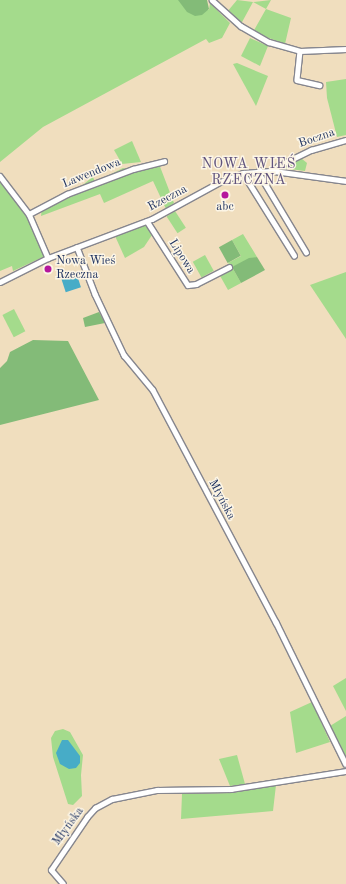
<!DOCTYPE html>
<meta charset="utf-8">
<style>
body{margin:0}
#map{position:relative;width:346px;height:884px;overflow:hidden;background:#f0debe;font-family:"Old Standard TT",serif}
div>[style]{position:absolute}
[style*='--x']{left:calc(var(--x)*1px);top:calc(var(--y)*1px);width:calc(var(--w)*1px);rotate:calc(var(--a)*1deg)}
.green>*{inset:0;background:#a4db8c;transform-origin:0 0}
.forest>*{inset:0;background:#83bb78;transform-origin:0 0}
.water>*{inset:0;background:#47acc7;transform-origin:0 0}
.roads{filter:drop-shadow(1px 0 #86868e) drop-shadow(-1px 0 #86868e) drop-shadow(0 1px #86868e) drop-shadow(0 -1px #86868e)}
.street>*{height:4.5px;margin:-2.25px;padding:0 2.25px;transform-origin:2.25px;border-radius:2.25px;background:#fff}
.dots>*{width:11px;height:11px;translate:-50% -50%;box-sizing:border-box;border:2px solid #fcf5e5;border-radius:50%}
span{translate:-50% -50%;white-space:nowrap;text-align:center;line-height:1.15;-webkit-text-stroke:3px #fcf5e5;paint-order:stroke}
.street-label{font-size:12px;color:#1b2f5e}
.poi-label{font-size:12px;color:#1b2f5e}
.left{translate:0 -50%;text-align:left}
.quarter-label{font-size:14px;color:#60537d;letter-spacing:1px}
</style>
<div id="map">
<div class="green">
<div style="clip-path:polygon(0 0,182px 0,209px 10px,210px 3px,230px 23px,222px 38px,209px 43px,206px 39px,43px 127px,0 162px)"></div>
<div style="clip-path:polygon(237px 0,253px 2px,271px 0,266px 9px,291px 18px,285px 44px,253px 32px,266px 9px,253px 2px,241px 24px,227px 12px)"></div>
<div style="clip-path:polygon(250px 38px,268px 46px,260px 66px,241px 56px)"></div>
<div style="clip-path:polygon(237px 63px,268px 76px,256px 106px,233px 64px)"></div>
<div style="clip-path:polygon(346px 79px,346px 135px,337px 137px,327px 98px,326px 82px)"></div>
<div style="clip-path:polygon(132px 141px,141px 162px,122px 164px,114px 150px)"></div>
<div style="clip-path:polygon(297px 158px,301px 158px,307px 163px,305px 171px,282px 168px,282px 165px)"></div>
<div style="clip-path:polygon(159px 164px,174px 203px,166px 209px,153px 181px,104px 203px,100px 194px,41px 216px,42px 208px,84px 184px,90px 179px,91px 172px,95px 182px,123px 168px,134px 170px)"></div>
<div style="clip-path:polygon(0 177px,27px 214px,43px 253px,43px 257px,13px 271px,12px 266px,0 271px)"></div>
<div style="left:175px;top:211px;width:20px;height:10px;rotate:57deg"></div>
<div style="clip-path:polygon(145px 225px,152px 235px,144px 247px,125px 258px,115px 236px)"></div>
<div style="clip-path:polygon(243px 234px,257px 257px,232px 267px,241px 283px,228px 290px,219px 274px,232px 267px,228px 263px,241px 256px,232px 240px)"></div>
<div style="left:205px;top:255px;width:18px;height:14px;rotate:61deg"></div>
<div style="clip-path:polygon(346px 272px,346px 339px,310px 285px)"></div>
<div style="left:14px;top:309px;width:25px;height:13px;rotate:63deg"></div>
<div style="clip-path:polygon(346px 678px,346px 711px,333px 686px)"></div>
<div style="clip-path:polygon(312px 702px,330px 742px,296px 753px,290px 712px)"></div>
<div style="clip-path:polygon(346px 716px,346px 758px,330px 726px)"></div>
<div style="clip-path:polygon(63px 729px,70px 732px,83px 755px,81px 775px,82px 796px,73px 805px,68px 804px,53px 757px,51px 738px,55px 731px)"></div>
<div style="clip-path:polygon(237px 755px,245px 784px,230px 786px,219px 759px)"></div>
<div style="clip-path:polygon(276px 785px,273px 811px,181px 819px,182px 794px,232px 793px)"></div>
</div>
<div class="forest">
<div style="clip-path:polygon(178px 0,207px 0,209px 9px,202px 15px,195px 16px,187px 12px)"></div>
<div style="left:232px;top:240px;width:18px;height:15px;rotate:61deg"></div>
<div style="clip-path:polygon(257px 257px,265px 270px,241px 283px,232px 267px,249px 258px)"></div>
<div style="clip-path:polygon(99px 312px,105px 323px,85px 327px,83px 318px)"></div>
<div style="clip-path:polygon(33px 340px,68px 341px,99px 400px,0 425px,0 368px,7px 361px,10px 352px)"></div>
</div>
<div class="water">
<div style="left:76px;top:272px;width:16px;height:16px;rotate:72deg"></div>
<div style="clip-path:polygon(62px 740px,68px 740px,80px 756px,80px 763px,76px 768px,69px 769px,60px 764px,56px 753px)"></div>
</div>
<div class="roads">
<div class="street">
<div style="--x:212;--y:0;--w:39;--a:42"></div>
<div style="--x:241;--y:26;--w:32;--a:30"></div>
<div style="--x:269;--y:42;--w:32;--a:16"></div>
<div style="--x:300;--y:51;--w:46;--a:-2.5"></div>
<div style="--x:300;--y:51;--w:29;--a:96"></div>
<div style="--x:297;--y:80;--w:23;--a:13"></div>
<div style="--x:260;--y:170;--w:5;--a:90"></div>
<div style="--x:260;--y:175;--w:90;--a:59.1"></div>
<div style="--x:274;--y:171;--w:6;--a:-51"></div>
<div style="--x:278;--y:166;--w:37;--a:-26"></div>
<div style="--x:311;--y:150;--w:36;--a:-16"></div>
<div style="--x:243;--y:173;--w:97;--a:58.1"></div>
<div style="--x:0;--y:176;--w:48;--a:52.7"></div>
<div style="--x:29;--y:214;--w:48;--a:66.6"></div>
<div style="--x:29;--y:214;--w:43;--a:-27.8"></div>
<div style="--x:67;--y:194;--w:71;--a:-20.7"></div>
<div style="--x:133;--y:169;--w:32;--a:-14"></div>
<div style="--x:147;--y:221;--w:76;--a:57.4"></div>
<div style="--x:188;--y:285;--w:8;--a:-7"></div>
<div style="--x:196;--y:284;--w:37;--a:-27"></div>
<div style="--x:77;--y:247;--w:50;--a:69"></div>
<div style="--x:95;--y:294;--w:68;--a:64.6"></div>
<div style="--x:124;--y:355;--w:45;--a:50.4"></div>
<div style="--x:153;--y:390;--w:263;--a:62.1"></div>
<div style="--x:276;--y:622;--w:158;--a:63.8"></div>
<div style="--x:0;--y:282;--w:54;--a:-26.6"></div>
<div style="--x:48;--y:258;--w:111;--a:-20.6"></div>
<div style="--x:152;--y:219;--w:77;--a:-28.6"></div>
<div style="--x:220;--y:182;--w:25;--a:-21"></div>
<div style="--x:243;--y:173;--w:31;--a:-4"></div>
<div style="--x:274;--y:171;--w:73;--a:7.9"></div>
<div style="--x:63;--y:884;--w:18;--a:-131"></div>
<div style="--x:51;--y:870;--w:64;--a:-55.8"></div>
<div style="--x:87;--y:817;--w:12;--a:-48"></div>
<div style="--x:95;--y:808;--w:19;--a:-28"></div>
<div style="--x:112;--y:799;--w:46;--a:-11.3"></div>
<div style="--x:157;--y:790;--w:74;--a:-0.8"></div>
<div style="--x:231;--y:789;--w:116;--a:-8.9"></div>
</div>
</div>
<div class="dots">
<div style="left:225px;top:195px;background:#b5179e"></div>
<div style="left:48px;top:269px;background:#b5179e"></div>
</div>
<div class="street-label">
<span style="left:317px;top:139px;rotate:-19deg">Boczna</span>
<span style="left:92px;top:174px;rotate:-22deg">Lawendowa</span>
<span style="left:168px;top:199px;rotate:-28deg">Rzeczna</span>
<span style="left:181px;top:257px;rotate:58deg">Lipowa</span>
<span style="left:221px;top:500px;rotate:62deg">Młyńska</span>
<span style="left:69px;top:827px;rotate:-54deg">Młyńska</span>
</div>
<div class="poi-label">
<span style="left:225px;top:208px">abc</span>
<span class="left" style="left:56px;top:269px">Nowa Wieś<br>Rzeczna</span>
</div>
<div class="quarter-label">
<span style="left:249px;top:172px">NOWA WIEŚ<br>RZECZNA</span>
</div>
</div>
